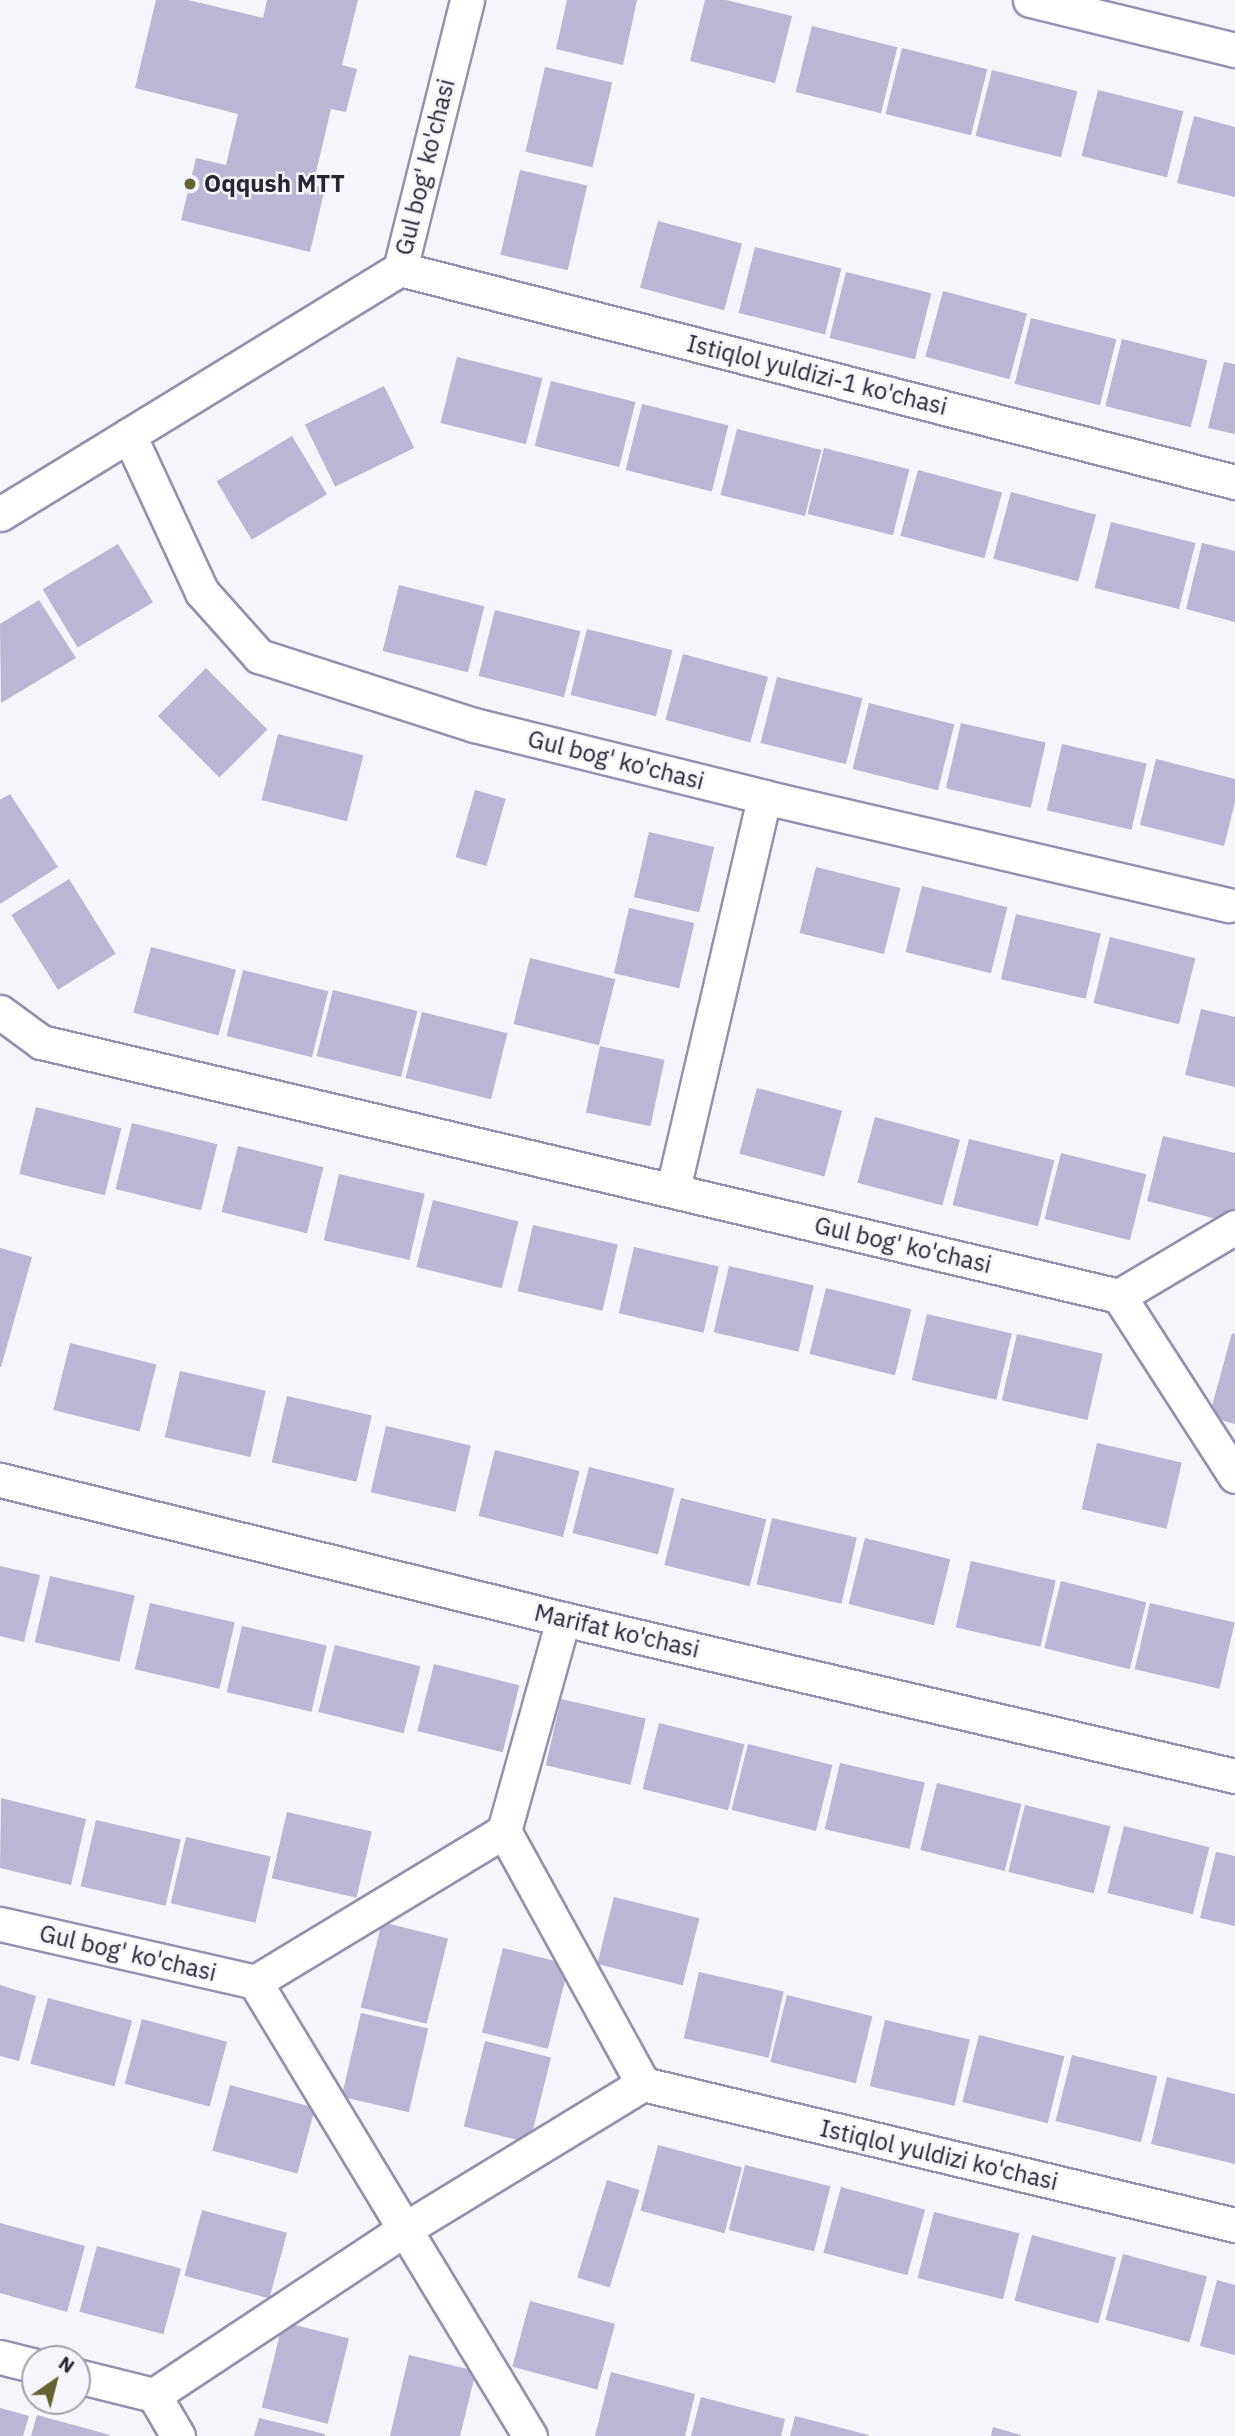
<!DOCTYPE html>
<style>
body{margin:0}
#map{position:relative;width:1235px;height:2436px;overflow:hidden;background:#f5f5fc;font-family:"IBM Plex Sans",sans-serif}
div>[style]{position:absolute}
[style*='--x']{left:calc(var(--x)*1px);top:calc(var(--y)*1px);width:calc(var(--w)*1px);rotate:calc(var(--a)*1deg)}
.building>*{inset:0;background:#b9b6d6;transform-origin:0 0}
.roads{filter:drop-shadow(2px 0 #9390b0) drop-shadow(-2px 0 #9390b0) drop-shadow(0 2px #9390b0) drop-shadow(0 -2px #9390b0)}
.minor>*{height:33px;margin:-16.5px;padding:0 16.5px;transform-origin:16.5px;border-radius:16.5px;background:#fff}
.dots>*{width:19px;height:19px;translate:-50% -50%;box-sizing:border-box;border:4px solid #f5f5fc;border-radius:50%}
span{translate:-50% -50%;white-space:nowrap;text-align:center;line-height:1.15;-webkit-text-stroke:5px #f5f5fc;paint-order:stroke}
.street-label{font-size:24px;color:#272632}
.poi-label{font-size:24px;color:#272632;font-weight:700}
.left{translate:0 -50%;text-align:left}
.north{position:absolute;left:21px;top:2345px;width:70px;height:70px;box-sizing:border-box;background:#f5f5fc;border:2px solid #a3a2ab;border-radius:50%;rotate:35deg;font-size:19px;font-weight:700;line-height:28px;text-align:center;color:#272632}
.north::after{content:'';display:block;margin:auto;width:24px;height:32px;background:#626330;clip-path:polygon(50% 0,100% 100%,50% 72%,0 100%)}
</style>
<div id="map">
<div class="building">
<div style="clip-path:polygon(156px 0,188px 0,263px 18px,267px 0,358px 0,342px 65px,357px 69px,346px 112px,331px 109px,313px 185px,325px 188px,310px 252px,181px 220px,196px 158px,226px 165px,238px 114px,135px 88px)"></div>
<div style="clip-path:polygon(567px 0,637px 0,623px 65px,556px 49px)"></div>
<div style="clip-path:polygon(705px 0,726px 0,792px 16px,775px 83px,690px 61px)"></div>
<div style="left:812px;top:26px;width:88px;height:68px;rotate:14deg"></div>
<div style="left:902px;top:48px;width:88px;height:68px;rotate:14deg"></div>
<div style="left:545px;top:67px;width:69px;height:87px;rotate:13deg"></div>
<div style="left:992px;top:70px;width:88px;height:68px;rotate:14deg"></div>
<div style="left:1098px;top:90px;width:88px;height:68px;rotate:14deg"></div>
<div style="clip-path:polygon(1194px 116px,1235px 127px,1235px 197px,1177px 183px)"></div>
<div style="left:520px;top:170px;width:69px;height:87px;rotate:13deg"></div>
<div style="left:658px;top:221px;width:87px;height:69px;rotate:15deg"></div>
<div style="left:755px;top:247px;width:89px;height:68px;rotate:14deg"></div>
<div style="left:846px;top:272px;width:88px;height:68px;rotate:14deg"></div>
<div style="left:943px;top:291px;width:87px;height:68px;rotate:15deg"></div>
<div style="left:1031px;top:318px;width:88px;height:68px;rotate:14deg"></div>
<div style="left:1122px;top:339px;width:88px;height:69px;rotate:14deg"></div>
<div style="left:457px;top:357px;width:88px;height:68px;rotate:14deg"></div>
<div style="clip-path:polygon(1224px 362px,1235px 364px,1235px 434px,1208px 428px)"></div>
<div style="left:551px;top:381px;width:87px;height:67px;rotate:14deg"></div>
<div style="left:384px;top:386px;width:69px;height:88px;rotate:64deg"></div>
<div style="left:642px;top:404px;width:89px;height:68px;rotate:14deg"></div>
<div style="left:737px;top:429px;width:87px;height:68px;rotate:14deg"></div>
<div style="left:292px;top:436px;width:68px;height:88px;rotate:59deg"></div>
<div style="left:824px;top:448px;width:88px;height:68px;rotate:14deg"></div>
<div style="left:918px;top:470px;width:87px;height:68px;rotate:15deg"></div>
<div style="left:1011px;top:492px;width:88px;height:69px;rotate:15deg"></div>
<div style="left:1111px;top:522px;width:87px;height:68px;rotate:14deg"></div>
<div style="clip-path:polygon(1202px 543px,1235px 551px,1235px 622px,1186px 609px)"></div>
<div style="left:118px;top:544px;width:68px;height:88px;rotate:59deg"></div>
<div style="left:399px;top:585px;width:88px;height:68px;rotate:14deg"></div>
<div style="clip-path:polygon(39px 600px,76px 658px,1px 703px,0 624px)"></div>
<div style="left:495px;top:610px;width:88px;height:68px;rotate:14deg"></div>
<div style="left:587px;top:629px;width:88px;height:68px;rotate:14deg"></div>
<div style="left:683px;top:654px;width:88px;height:68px;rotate:15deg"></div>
<div style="left:206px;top:668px;width:87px;height:68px;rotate:45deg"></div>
<div style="left:777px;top:677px;width:88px;height:68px;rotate:14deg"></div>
<div style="left:869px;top:703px;width:88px;height:68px;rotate:14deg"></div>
<div style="left:961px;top:723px;width:87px;height:67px;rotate:13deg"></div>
<div style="left:278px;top:734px;width:88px;height:68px;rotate:14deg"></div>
<div style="left:1062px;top:744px;width:87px;height:68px;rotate:13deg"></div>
<div style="clip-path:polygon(1156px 759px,1235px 779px,1235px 802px,1224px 846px,1140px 825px)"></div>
<div style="left:475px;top:790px;width:32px;height:70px;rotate:16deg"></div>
<div style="clip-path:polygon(10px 794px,58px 867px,0 904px,0 800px)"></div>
<div style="left:649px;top:832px;width:67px;height:67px;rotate:13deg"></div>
<div style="left:816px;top:867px;width:87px;height:68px;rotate:14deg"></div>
<div style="left:69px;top:879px;width:88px;height:68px;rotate:58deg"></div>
<div style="left:922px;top:886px;width:88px;height:68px;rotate:14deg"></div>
<div style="left:629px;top:908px;width:67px;height:67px;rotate:13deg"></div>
<div style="left:1016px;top:914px;width:87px;height:67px;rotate:13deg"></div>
<div style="left:1110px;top:937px;width:88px;height:68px;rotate:14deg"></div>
<div style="left:151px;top:947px;width:88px;height:68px;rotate:15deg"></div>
<div style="left:530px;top:958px;width:88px;height:68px;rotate:14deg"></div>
<div style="left:243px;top:970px;width:88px;height:68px;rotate:14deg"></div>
<div style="left:333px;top:990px;width:87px;height:68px;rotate:14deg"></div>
<div style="clip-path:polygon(1201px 1009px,1235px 1017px,1235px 1087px,1185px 1075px)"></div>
<div style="left:422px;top:1012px;width:88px;height:68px;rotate:14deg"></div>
<div style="left:600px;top:1046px;width:66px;height:68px;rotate:12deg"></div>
<div style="left:757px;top:1088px;width:88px;height:68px;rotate:15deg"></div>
<div style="left:36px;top:1107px;width:88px;height:69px;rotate:14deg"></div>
<div style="left:875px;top:1117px;width:88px;height:68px;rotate:15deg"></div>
<div style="left:132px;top:1123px;width:88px;height:68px;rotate:14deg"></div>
<div style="clip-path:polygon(1163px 1136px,1235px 1153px,1235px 1210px,1232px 1223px,1147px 1201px)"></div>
<div style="left:969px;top:1139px;width:88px;height:68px;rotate:14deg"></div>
<div style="left:238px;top:1146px;width:88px;height:68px;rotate:14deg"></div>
<div style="left:1061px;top:1153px;width:88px;height:68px;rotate:14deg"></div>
<div style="left:339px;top:1174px;width:88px;height:68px;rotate:13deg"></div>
<div style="left:433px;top:1200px;width:88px;height:69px;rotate:14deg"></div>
<div style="left:533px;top:1225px;width:87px;height:68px;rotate:13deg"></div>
<div style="left:634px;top:1247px;width:87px;height:68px;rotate:13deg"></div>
<div style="clip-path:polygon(0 1248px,32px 1257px,1px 1367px,0 1367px)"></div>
<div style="left:729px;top:1266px;width:87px;height:68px;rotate:13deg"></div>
<div style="left:826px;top:1288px;width:88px;height:68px;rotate:14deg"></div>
<div style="left:927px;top:1314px;width:87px;height:68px;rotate:13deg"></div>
<div style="clip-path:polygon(1232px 1333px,1235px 1334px,1235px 1424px,1209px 1417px)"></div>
<div style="left:1017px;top:1334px;width:88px;height:68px;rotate:13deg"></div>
<div style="left:70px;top:1343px;width:89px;height:69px;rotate:14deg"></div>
<div style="left:180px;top:1371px;width:88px;height:68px;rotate:13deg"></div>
<div style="left:287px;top:1396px;width:87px;height:68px;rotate:13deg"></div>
<div style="left:386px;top:1426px;width:87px;height:68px;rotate:13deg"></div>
<div style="left:1097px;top:1443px;width:87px;height:68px;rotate:13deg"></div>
<div style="left:495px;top:1450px;width:87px;height:68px;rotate:14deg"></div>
<div style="left:589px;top:1467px;width:88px;height:68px;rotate:14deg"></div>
<div style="left:681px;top:1498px;width:88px;height:69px;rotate:14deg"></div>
<div style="left:772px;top:1518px;width:87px;height:68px;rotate:13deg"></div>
<div style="left:865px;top:1538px;width:88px;height:68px;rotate:14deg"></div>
<div style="left:971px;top:1561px;width:87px;height:68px;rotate:13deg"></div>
<div style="clip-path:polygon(0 1566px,40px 1575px,24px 1642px,0 1636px)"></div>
<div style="left:50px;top:1576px;width:87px;height:68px;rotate:13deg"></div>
<div style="left:1061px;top:1581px;width:88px;height:69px;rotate:14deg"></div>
<div style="left:150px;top:1603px;width:87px;height:68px;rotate:13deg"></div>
<div style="left:1150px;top:1603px;width:87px;height:68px;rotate:13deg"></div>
<div style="left:242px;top:1626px;width:87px;height:68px;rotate:13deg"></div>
<div style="left:335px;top:1645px;width:88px;height:69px;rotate:14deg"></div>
<div style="left:434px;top:1664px;width:88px;height:69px;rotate:14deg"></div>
<div style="left:561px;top:1699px;width:87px;height:68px;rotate:13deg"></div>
<div style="left:659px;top:1723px;width:88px;height:68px;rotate:14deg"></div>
<div style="left:748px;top:1744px;width:87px;height:68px;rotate:14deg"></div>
<div style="left:840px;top:1763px;width:87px;height:68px;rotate:13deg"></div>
<div style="left:937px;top:1783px;width:87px;height:69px;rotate:14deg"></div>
<div style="clip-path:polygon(1px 1798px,86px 1819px,71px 1885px,0 1868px)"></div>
<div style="left:1025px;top:1805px;width:88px;height:69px;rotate:14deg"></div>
<div style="left:287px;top:1812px;width:87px;height:68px;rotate:13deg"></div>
<div style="left:96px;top:1820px;width:87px;height:68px;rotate:13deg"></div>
<div style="left:1124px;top:1826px;width:88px;height:69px;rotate:14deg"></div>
<div style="left:186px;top:1837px;width:87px;height:68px;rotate:13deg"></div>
<div style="clip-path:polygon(1216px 1852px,1235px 1856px,1235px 1926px,1200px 1918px)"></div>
<div style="left:614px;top:1897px;width:88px;height:69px;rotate:14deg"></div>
<div style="left:382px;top:1922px;width:68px;height:88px;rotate:14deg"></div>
<div style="left:503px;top:1948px;width:68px;height:87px;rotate:14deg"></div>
<div style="left:699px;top:1972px;width:87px;height:68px;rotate:13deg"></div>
<div style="clip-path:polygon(0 1985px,36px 1996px,19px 2061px,0 2056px)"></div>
<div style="left:787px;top:1995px;width:88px;height:69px;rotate:14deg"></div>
<div style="left:48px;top:1998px;width:87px;height:68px;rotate:15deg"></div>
<div style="left:361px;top:2013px;width:69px;height:86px;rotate:13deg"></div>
<div style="left:142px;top:2019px;width:88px;height:67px;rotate:15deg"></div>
<div style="left:885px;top:2020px;width:87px;height:68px;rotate:13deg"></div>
<div style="left:979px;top:2035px;width:88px;height:69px;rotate:14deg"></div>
<div style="left:485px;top:2041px;width:68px;height:88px;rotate:14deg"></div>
<div style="left:1072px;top:2055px;width:88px;height:68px;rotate:14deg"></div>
<div style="clip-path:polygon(1167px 2077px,1235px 2094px,1235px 2164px,1151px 2144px)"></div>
<div style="left:230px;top:2085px;width:88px;height:68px;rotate:15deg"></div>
<div style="left:658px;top:2145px;width:87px;height:68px;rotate:15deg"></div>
<div style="left:745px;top:2165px;width:88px;height:67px;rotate:14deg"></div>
<div style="left:607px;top:2180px;width:34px;height:102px;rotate:17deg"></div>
<div style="left:841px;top:2187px;width:87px;height:68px;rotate:15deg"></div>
<div style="left:202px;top:2210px;width:88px;height:68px;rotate:15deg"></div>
<div style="left:934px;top:2212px;width:88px;height:68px;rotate:14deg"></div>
<div style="clip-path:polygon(0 2223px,85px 2246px,67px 2312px,0 2293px)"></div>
<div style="left:1032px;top:2235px;width:87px;height:68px;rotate:15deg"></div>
<div style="left:97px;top:2246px;width:87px;height:68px;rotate:15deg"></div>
<div style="left:1123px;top:2254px;width:87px;height:68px;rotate:15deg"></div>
<div style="clip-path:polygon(1217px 2280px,1235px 2285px,1235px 2355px,1200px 2346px)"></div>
<div style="left:530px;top:2301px;width:88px;height:68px;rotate:15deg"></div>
<div style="left:283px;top:2322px;width:68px;height:88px;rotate:14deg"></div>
<div style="clip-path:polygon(409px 2355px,476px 2371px,460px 2436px,390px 2436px)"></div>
<div style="clip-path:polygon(611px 2372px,695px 2394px,685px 2436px,595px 2436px)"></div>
<div style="clip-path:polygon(701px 2397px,785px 2419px,781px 2436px,691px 2436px)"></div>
<div style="clip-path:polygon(0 2408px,29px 2416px,23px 2436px,0 2436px)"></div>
<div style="clip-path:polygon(37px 2415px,110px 2435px,110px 2436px,31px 2436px)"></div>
<div style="clip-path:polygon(795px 2416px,869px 2435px,869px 2436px,790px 2436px)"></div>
<div style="clip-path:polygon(259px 2418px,325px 2434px,325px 2436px,254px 2436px)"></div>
<div style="clip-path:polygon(993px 2427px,1021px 2435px,1021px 2436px,991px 2436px)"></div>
</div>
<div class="roads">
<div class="minor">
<div style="--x:1030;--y:0;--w:211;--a:13.7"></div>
<div style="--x:400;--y:269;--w:862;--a:14.31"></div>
<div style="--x:129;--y:435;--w:173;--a:65.1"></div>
<div style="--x:202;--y:592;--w:86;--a:48.3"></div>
<div style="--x:259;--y:656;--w:226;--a:17.8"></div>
<div style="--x:474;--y:725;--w:299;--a:13.9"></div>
<div style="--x:764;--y:797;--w:477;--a:13.1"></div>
<div style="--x:0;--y:514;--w:469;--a:-31.5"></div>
<div style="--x:400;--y:269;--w:277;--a:-76"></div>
<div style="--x:0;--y:1012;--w:51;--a:36.2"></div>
<div style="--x:41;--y:1042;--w:1108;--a:13.26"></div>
<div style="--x:673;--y:1189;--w:402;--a:-76.9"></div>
<div style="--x:1119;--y:1296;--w:214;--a:57.2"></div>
<div style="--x:1119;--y:1296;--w:135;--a:-30.7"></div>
<div style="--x:0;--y:1480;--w:580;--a:13.87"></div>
<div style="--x:563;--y:1619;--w:690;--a:13.15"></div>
<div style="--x:504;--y:1831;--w:289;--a:61.2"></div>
<div style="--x:0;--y:1924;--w:262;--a:12.8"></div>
<div style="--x:255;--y:1982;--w:531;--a:58.8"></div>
<div style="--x:255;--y:1982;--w:291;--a:-31.2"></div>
<div style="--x:504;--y:1831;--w:220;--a:-74.4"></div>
<div style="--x:643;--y:2084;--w:609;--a:13.4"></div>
<div style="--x:0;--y:2357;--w:36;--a:14"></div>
<div style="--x:77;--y:2376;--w:79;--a:13.9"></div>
<div style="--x:154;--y:2395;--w:301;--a:-33.5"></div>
<div style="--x:405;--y:2229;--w:279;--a:-31.4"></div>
<div style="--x:154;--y:2395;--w:48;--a:59.7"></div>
</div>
</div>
<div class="dots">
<div style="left:190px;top:184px;background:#626330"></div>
</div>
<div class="street-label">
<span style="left:425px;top:167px;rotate:-76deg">Gul bog' ko'chasi</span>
<span style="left:817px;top:375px;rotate:14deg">Istiqlol yuldizi-1 ko'chasi</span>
<span style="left:616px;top:760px;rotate:14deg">Gul bog' ko'chasi</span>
<span style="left:903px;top:1245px;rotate:13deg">Gul bog' ko'chasi</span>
<span style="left:617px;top:1631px;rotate:13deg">Marifat ko'chasi</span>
<span style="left:128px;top:1953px;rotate:13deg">Gul bog' ko'chasi</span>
<span style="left:939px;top:2155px;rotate:13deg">Istiqlol yuldizi ko'chasi</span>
</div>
<div class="poi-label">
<span class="left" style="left:204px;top:184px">Oqqush MTT</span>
</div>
<div class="north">N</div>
</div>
